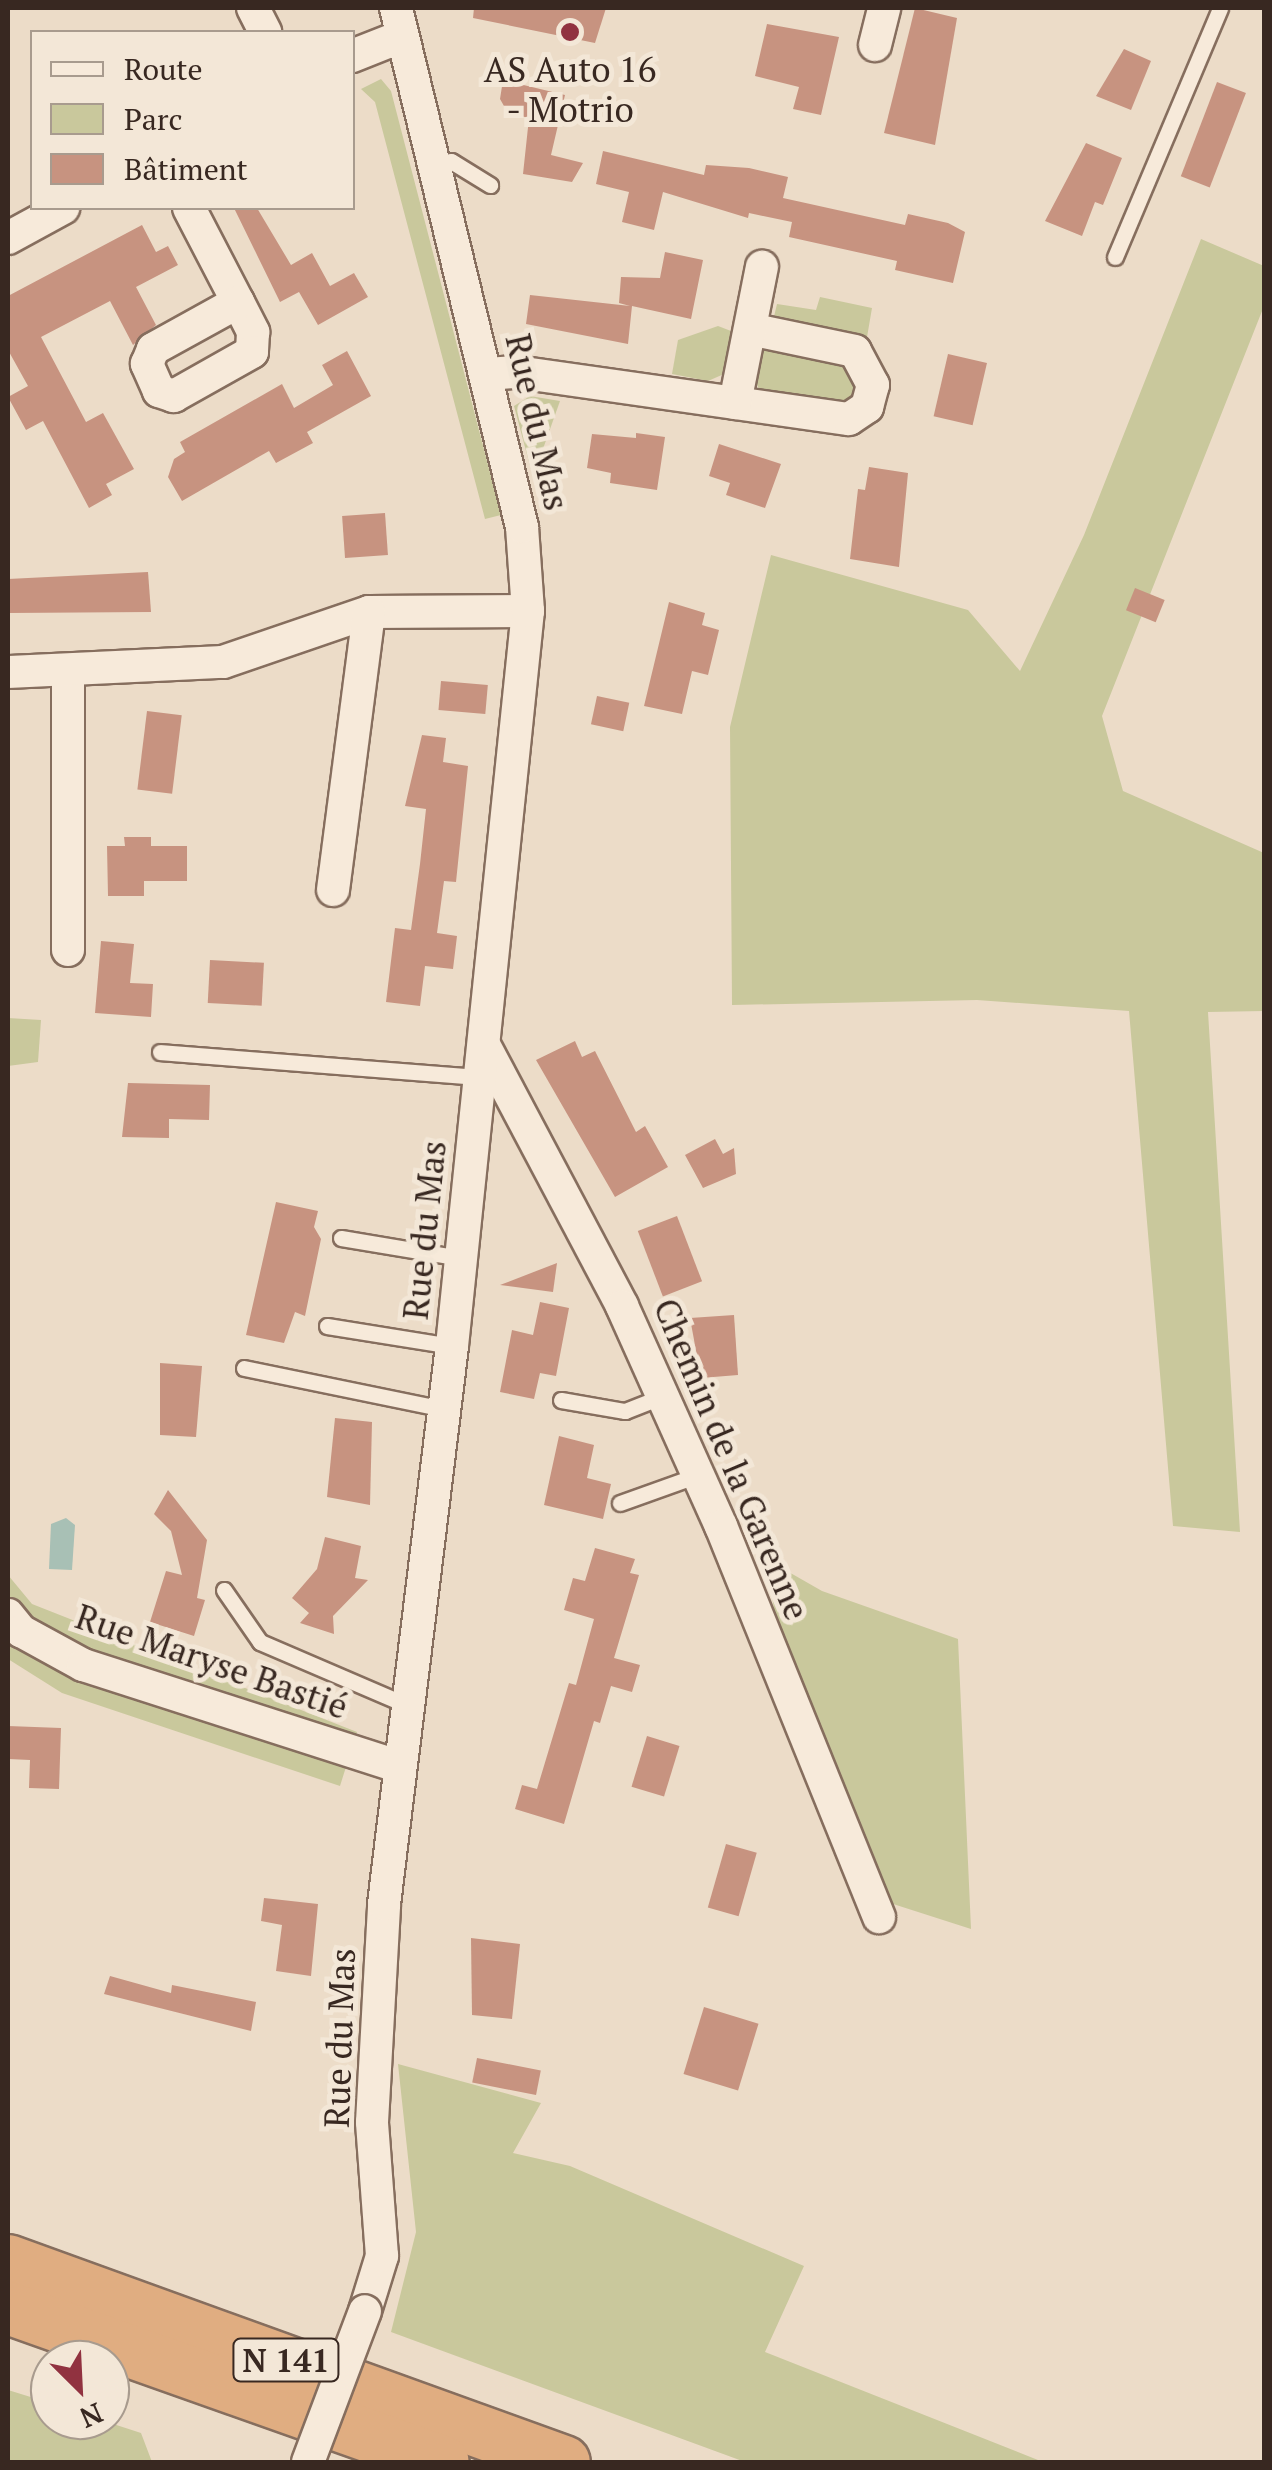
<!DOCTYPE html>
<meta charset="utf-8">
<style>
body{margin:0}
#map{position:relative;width:1272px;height:2470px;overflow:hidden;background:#ecdcc8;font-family:"PT Serif",serif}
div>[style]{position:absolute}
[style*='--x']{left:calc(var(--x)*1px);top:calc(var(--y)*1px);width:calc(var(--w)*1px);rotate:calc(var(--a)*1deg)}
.green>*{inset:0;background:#c9c89c}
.water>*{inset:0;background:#a8c0b5}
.building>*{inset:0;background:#c79380;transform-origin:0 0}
.roads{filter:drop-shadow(2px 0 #866e5e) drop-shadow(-2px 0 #866e5e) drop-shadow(0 2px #866e5e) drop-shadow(0 -2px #866e5e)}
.service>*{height:15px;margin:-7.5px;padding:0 7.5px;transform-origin:7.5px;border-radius:7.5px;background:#f7eada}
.minor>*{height:32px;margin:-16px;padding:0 16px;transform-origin:16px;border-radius:16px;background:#f7eada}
.trunk>*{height:52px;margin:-26px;padding:0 26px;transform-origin:26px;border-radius:26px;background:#e0ad81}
.bridges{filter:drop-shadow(2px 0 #866e5e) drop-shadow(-2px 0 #866e5e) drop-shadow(0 2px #866e5e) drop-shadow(0 -2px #866e5e)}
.minor-bridge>*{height:32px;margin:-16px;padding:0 16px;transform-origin:16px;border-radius:16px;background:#f7eada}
.dots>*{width:28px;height:28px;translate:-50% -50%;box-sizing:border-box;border:5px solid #f3e7d7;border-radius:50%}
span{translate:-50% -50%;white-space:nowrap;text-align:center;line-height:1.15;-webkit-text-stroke:10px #f3e7d7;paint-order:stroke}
.shield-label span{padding:2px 8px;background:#f3e7d7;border:2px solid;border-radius:8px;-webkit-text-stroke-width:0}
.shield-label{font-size:32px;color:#382821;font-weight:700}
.poi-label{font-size:35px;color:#382821}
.street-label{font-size:35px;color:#382821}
.frame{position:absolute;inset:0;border:10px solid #382821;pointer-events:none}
.legend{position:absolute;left:30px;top:30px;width:325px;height:180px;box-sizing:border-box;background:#f3e7d7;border:2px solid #a89b8e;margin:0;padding:12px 18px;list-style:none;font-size:30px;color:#382821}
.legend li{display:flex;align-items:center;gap:20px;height:50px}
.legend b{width:50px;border:2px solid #a89b8e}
.north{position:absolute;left:30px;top:2340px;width:100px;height:100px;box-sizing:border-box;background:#f3e7d7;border:2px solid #a89b8e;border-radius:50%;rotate:156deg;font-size:28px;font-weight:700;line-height:40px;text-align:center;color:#382821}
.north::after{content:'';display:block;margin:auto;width:35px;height:45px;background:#913240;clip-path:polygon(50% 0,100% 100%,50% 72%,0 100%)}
</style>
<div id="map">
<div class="green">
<div style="clip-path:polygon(381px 79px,391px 91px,501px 515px,485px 519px,375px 102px,361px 89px)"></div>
<div style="clip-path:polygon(1201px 239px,1264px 266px,1264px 306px,1102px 716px,1123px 791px,1264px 853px,1264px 1011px,1208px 1012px,1240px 1532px,1173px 1526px,1129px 1011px,977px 1000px,732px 1005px,730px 727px,771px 555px,968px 610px,1020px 671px,1084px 535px)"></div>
<div style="clip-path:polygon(820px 297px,872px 308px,866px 343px,772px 325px,777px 304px,816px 310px)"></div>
<div style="clip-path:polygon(718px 326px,731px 331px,724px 374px,708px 381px,672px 374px,678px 340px)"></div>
<div style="clip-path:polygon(759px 344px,853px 365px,857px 394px,843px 401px,760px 391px,750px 370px)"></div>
<div style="clip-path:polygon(530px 396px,560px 401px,533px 477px,514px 406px)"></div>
<div style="clip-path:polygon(8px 1018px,41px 1020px,38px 1062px,8px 1066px)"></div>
<div style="clip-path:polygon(766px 1559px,822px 1591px,958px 1639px,971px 1929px,890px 1903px,777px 1627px)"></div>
<div style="clip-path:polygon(8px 1575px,32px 1604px,357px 1732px,340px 1786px,62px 1693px,8px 1659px)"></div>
<div style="clip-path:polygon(398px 2064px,541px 2103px,513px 2153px,570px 2166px,804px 2266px,765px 2352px,1043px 2462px,745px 2462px,391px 2332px,416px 2232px)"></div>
<div style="clip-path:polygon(8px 2390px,50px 2403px,50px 2420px,101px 2420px,141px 2433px,152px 2462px,8px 2462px)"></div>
</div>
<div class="water">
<div style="clip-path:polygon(66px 1518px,75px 1525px,72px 1570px,49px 1569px,51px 1524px)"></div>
</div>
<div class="building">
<div style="clip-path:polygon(474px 8px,606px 8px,595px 43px,473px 18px)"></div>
<div style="clip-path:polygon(915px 8px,957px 18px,935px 145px,884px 133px)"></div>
<div style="clip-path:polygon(767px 24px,839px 37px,821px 115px,793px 109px,799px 87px,755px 76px)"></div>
<div style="clip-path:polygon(1124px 49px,1151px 61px,1131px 110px,1096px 96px)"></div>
<div style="clip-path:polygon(503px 80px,565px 95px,551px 155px,583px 163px,572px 182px,523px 174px,529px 118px,508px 113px,500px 99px)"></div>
<div style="left:1217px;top:82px;width:31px;height:101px;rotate:21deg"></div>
<div style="clip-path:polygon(1086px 143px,1122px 158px,1103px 205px,1095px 202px,1082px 236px,1045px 221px)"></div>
<div style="clip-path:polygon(603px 151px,704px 175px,706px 165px,749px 168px,788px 177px,783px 198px,905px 225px,908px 214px,948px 223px,965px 232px,953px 283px,895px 270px,897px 261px,789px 237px,792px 222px,749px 213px,748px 218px,663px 192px,654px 230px,622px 222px,629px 192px,596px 184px)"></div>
<div style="clip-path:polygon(234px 208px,257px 208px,291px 265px,312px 253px,330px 286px,354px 273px,368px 297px,318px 325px,299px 292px,280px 302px)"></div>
<div style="clip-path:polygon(142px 225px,156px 252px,168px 246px,178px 265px,136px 287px,156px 325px,133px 345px,110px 301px,41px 337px,86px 422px,103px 413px,134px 469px,106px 484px,112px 495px,89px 508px,43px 421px,26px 430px,8px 397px,28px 386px,8px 350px,8px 296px)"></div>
<div style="clip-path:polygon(665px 252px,703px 260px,691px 319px,632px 306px,628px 344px,526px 324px,530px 295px,630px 306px,619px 303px,621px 277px,660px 278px)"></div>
<div style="clip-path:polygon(347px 351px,371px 396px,307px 432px,313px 443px,276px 463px,269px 451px,182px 501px,168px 477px,174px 459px,185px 452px,180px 442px,282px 384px,294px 408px,333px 385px,322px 365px)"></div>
<div style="left:948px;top:354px;width:40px;height:64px;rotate:13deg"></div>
<div style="clip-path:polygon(636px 433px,665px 437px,657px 490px,610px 483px,611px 473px,587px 468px,592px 434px,636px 438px)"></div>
<div style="clip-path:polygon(719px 444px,781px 464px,765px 508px,726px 495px,730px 483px,709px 476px)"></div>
<div style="clip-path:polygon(869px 467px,908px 473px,899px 567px,850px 559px,858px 489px,865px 490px)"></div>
<div style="left:385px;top:513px;width:42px;height:43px;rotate:86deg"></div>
<div style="clip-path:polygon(148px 572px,151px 612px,8px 613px,8px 579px)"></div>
<div style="left:1135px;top:588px;width:32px;height:24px;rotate:22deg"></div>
<div style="clip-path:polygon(669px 602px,705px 613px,702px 625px,719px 630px,708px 675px,692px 671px,682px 714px,644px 706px)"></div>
<div style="left:441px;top:681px;width:47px;height:29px;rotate:5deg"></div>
<div style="left:597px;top:696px;width:33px;height:29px;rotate:12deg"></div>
<div style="left:147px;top:711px;width:35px;height:79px;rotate:7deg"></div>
<div style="clip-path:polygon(422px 735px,446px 738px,443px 762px,468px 766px,456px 882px,444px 881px,437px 933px,457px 936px,453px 969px,425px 966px,420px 1006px,386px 1002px,395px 928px,411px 930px,420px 864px,426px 809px,405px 806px)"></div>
<div style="clip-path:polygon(124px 837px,151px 837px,151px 846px,187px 846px,187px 881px,144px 881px,144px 896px,108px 896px,107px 846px,125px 846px)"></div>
<div style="clip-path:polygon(101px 941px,134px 944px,130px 983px,153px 984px,151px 1017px,95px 1013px)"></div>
<div style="left:210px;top:960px;width:54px;height:43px;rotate:3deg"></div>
<div style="clip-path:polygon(575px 1041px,582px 1057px,595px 1051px,636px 1132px,645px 1126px,668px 1167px,615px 1197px,536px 1060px)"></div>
<div style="clip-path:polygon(128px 1083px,210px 1085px,209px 1120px,169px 1119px,169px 1138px,122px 1137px)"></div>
<div style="clip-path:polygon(715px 1139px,723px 1154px,734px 1148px,736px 1174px,703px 1188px,685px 1155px)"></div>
<div style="clip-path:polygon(276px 1202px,318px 1211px,314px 1227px,321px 1239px,305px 1316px,295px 1312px,284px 1343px,246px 1335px)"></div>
<div style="left:677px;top:1216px;width:70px;height:42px;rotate:69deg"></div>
<div style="clip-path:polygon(557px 1263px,553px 1292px,500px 1285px)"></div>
<div style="clip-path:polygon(540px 1302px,569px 1308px,556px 1376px,540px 1373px,534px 1399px,500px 1392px,512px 1330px,533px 1335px)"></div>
<div style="clip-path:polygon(734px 1315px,738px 1375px,701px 1378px,690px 1318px)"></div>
<div style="clip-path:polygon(160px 1363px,202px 1366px,196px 1437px,160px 1435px)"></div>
<div style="clip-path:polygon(335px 1418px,372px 1422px,370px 1505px,327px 1497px)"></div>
<div style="clip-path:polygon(559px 1436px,594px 1445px,587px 1478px,611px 1484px,603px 1519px,544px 1505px)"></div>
<div style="clip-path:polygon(168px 1490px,207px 1540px,197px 1598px,205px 1600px,194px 1636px,150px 1622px,166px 1571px,182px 1575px,171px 1531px,154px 1514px)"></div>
<div style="clip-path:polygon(325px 1537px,361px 1546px,355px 1578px,368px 1580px,333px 1616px,334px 1634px,300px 1623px,309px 1613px,292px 1598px,317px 1569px)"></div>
<div style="clip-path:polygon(595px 1548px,635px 1559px,630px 1573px,639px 1575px,614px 1658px,640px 1665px,632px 1692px,611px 1686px,600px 1723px,594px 1721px,564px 1824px,515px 1809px,522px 1785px,537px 1789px,569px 1683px,576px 1685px,594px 1619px,564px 1610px,573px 1578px,585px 1581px)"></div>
<div style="clip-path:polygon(8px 1726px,61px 1728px,59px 1789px,29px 1788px,30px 1760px,8px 1759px)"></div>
<div style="left:647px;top:1736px;width:34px;height:53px;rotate:17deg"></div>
<div style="left:726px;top:1844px;width:32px;height:66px;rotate:16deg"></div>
<div style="clip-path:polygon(264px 1898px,318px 1904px,311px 1976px,276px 1971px,282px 1925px,261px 1921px)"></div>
<div style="clip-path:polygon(471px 1938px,520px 1944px,512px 2019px,472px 2015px)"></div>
<div style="clip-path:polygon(110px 1976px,171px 1993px,172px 1985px,256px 2002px,251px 2031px,104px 1994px)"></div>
<div style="left:704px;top:2007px;width:57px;height:70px;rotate:17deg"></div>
<div style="left:477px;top:2058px;width:65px;height:25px;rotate:11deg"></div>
</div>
<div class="roads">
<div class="service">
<div style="--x:433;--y:164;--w:18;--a:-9"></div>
<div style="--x:451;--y:161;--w:46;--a:31.6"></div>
<div style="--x:1115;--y:257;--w:270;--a:-67.1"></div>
<div style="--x:160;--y:1052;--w:321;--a:4.5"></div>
<div style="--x:341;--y:1238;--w:122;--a:9.5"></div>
<div style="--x:327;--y:1326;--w:127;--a:9.1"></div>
<div style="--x:244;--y:1368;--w:204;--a:11.6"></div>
<div style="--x:561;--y:1400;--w:65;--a:9.8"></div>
<div style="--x:625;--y:1411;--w:41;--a:-21.5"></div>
<div style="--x:620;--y:1503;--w:83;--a:-19.7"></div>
<div style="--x:224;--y:1590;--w:63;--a:55.3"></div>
<div style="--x:260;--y:1642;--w:160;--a:23.2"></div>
</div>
<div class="minor">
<div style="--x:253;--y:8;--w:27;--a:63"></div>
<div style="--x:875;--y:45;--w:38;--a:-76"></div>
<div style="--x:352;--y:56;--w:52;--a:-21.6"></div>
<div style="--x:189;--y:208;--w:106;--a:62.5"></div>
<div style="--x:238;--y:302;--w:34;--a:63"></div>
<div style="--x:253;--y:332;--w:20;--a:93"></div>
<div style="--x:252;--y:352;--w:90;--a:150.6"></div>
<div style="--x:174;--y:396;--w:16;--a:-162"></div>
<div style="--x:159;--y:391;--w:30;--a:-114"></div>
<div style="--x:147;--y:364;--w:16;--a:-68"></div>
<div style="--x:153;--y:349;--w:97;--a:-28.9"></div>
<div style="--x:8;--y:238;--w:63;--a:-28.6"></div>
<div style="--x:486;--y:374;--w:31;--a:-4"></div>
<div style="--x:517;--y:372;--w:335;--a:8.1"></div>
<div style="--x:849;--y:419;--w:22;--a:-34"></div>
<div style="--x:867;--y:407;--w:23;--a:-75"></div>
<div style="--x:873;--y:385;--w:38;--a:-118"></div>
<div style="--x:855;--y:351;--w:107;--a:-168.2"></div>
<div style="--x:735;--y:403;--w:139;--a:-78.8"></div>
<div style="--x:68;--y:671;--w:279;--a:90"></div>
<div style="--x:8;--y:672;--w:215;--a:-2.7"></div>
<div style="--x:223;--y:662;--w:154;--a:-18.9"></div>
<div style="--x:369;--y:612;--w:159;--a:-0.4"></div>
<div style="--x:333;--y:890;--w:280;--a:-82.6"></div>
<div style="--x:484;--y:1045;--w:295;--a:62.1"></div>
<div style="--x:622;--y:1306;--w:241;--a:65.8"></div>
<div style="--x:721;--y:1526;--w:422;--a:68"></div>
<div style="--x:8;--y:1615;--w:21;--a:51"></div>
<div style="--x:21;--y:1631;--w:71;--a:28.7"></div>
<div style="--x:83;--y:1665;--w:333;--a:17.8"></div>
<div style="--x:365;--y:2311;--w:58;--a:-72.8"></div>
<div style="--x:382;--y:2256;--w:134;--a:-94.3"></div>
<div style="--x:372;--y:2122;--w:218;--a:-86.8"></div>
<div style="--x:384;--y:1904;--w:562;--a:-83.05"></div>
<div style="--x:452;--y:1346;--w:739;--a:-84.1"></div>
<div style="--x:528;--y:611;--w:84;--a:-94.1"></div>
<div style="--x:522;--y:527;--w:534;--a:-103.65"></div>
</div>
<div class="trunk">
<div style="--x:8;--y:2261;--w:591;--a:19.88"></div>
<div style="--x:8;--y:2308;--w:461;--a:19.5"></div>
</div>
</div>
<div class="bridges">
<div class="minor-bridge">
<div style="--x:308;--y:2462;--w:161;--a:-69.3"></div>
</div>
</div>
<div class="dots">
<div style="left:570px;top:32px;background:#913240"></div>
</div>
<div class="shield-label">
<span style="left:286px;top:2360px">N 141</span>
</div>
<div class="poi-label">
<span style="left:570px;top:89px">AS Auto 16<br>- Motrio</span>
</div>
<div class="street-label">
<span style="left:538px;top:422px;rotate:77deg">Rue du Mas</span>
<span style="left:424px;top:1230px;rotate:-84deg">Rue du Mas</span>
<span style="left:732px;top:1459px;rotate:67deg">Chemin de la Garenne</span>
<span style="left:212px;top:1661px;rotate:19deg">Rue Maryse Bastié</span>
<span style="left:339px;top:2038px;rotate:-88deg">Rue du Mas</span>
</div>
<div class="frame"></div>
<ul class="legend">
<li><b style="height:12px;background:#f7eada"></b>Route</li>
<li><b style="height:28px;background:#c9c89c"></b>Parc</li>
<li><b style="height:28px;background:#c79380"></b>Bâtiment</li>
</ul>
<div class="north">N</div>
</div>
